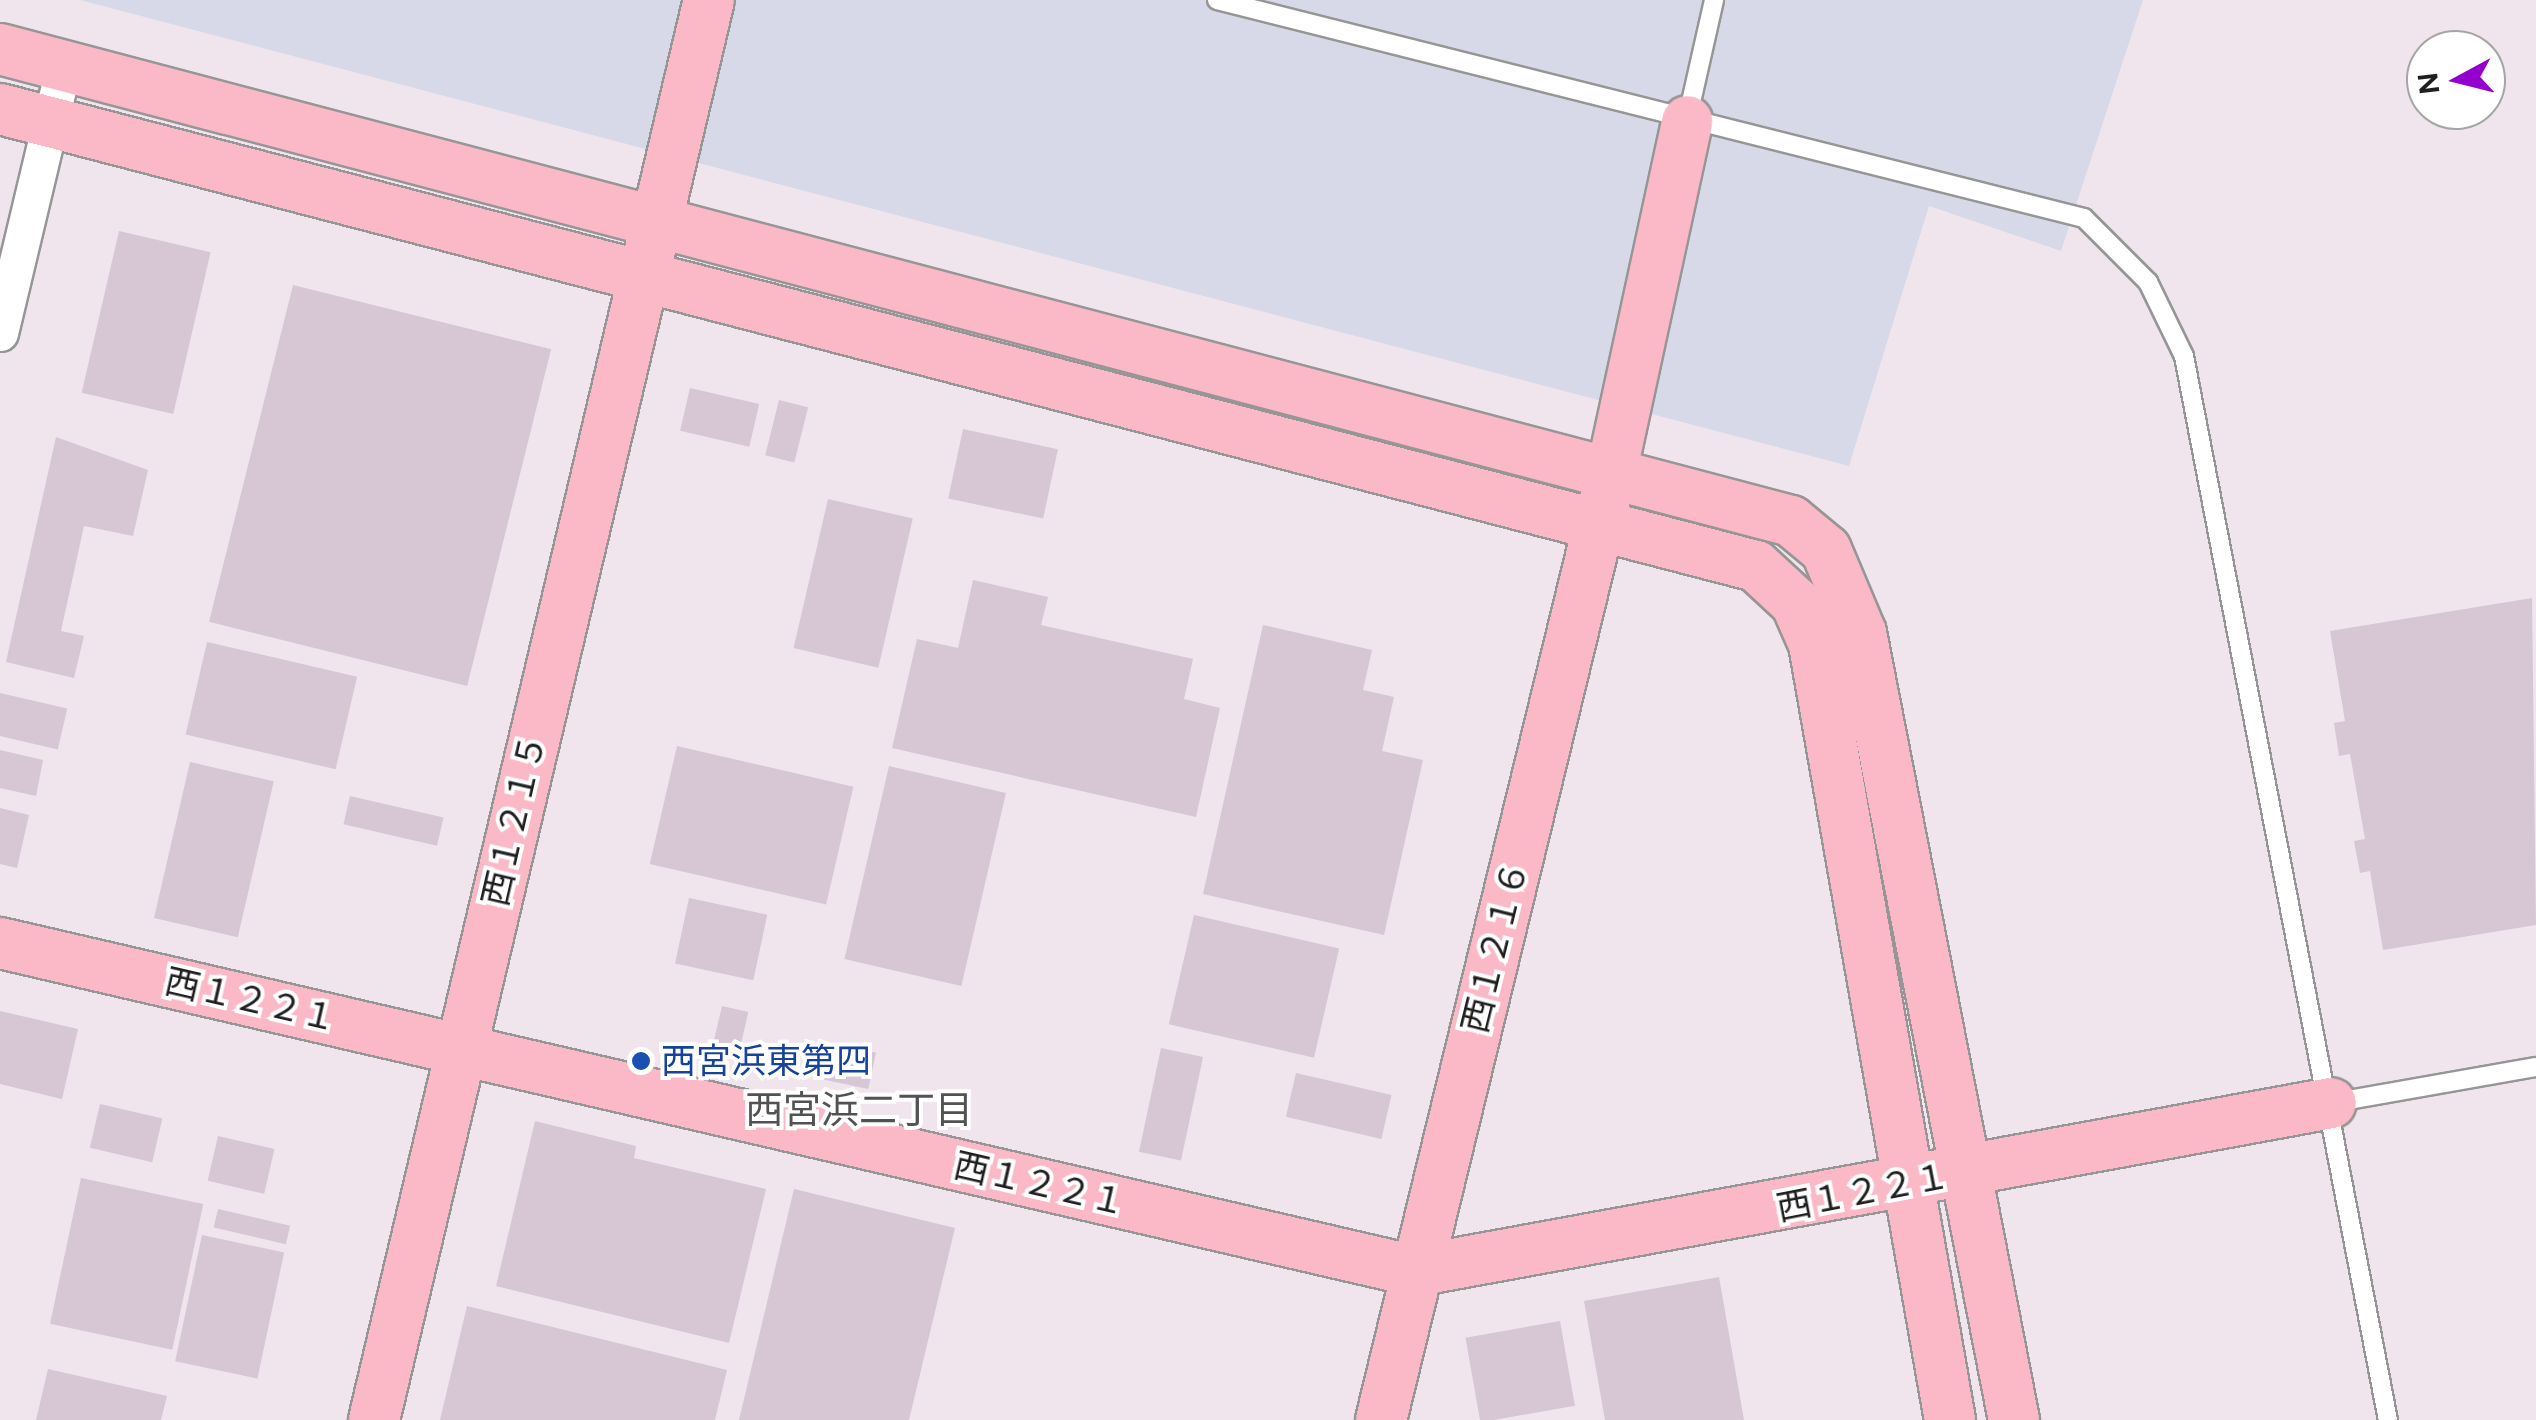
<!DOCTYPE html>
<meta charset="utf-8">
<style>
body{margin:0}
#map{position:relative;width:2536px;height:1420px;overflow:hidden;background:#f0e5ec;font-family:Figtree,"Noto Sans JP",sans-serif}
div>[style]{position:absolute}
[style*='--x']{left:calc(var(--x)*1px);top:calc(var(--y)*1px);width:calc(var(--w)*1px);rotate:calc(var(--a)*1deg)}
.industrial>*{inset:0;background:#d7d9e9}
.building>*{inset:0;background:#d7c6d4;transform-origin:0 0}
.roads{filter:drop-shadow(2px 0 #969696) drop-shadow(-2px 0 #969696) drop-shadow(0 2px #969696) drop-shadow(0 -2px #969696)}
.lane>*{height:18px;margin:-9px;padding:0 9px;transform-origin:9px;border-radius:9px;background:#fff}
.street>*{height:35px;margin:-17.5px;padding:0 17.5px;transform-origin:17.5px;border-radius:17.5px;background:#fff}
.secondary>*{height:50px;margin:-25px;padding:0 25px;transform-origin:25px;border-radius:25px;background:#fbb9c8}
.dots>*{width:28px;height:28px;translate:-50% -50%;box-sizing:border-box;border:5px solid #fff;border-radius:50%}
span{translate:-50% -50%;white-space:nowrap;text-align:center;line-height:1.15;-webkit-text-stroke:8px #fff;paint-order:stroke}
.street-label{font-size:35px;color:#1f1f1f}
.transit-label{font-size:35px;color:#164399}
.left{translate:0 -50%;text-align:left}
.neighbourhood-label{font-size:38px;color:#525252}
.north{position:absolute;left:2406px;top:30px;width:100px;height:100px;box-sizing:border-box;background:#fff;border:2px solid #a5a5a5;border-radius:50%;rotate:263deg;font-size:28px;font-weight:700;line-height:40px;text-align:center;color:#1f1f1f}
.north::after{content:'';display:block;margin:auto;width:35px;height:45px;background:#9400ce;clip-path:polygon(50% 0,100% 100%,50% 72%,0 100%)}
</style>
<div id="map">
<div class="industrial">
<div style="clip-path:polygon(80px 0,2143px 0,2061px 251px,1929px 206px,1849px 466px)"></div>
</div>
<div class="building">
<div style="left:119px;top:231px;width:94px;height:166px;rotate:13deg"></div>
<div style="left:293px;top:285px;width:266px;height:347px;rotate:14deg"></div>
<div style="left:690px;top:388px;width:71px;height:44px;rotate:13deg"></div>
<div style="left:779px;top:400px;width:30px;height:57px;rotate:14deg"></div>
<div style="left:963px;top:429px;width:97px;height:71px;rotate:12deg"></div>
<div style="clip-path:polygon(56px 437px,148px 470px,133px 536px,84px 526px,61px 631px,84px 636px,74px 678px,6px 662px)"></div>
<div style="left:828px;top:499px;width:87px;height:153px;rotate:13deg"></div>
<div style="clip-path:polygon(973px 580px,1048px 597px,1041px 625px,1193px 659px,1184px 699px,1220px 708px,1196px 817px,892px 748px,917px 639px,958px 648px)"></div>
<div style="clip-path:polygon(2532px 598px,2536px 925px,2383px 950px,2370px 871px,2360px 873px,2354px 841px,2365px 839px,2350px 754px,2339px 756px,2334px 723px,2345px 721px,2330px 631px)"></div>
<div style="clip-path:polygon(1263px 625px,1372px 650px,1363px 690px,1394px 697px,1382px 751px,1423px 760px,1384px 935px,1203px 894px)"></div>
<div style="left:207px;top:642px;width:154px;height:95px;rotate:13deg"></div>
<div style="left:0;top:693px;width:69px;height:42px;rotate:13deg"></div>
<div style="left:677px;top:746px;width:181px;height:121px;rotate:13deg"></div>
<div style="clip-path:polygon(0 750px,43px 760px,36px 796px,0 788px)"></div>
<div style="left:190px;top:762px;width:86px;height:160px;rotate:13deg"></div>
<div style="left:889px;top:766px;width:120px;height:198px;rotate:13deg"></div>
<div style="left:350px;top:796px;width:96px;height:29px;rotate:13deg"></div>
<div style="clip-path:polygon(0 808px,29px 815px,17px 868px,0 864px)"></div>
<div style="left:689px;top:898px;width:80px;height:67px;rotate:12deg"></div>
<div style="left:1194px;top:915px;width:149px;height:112px;rotate:13deg"></div>
<div style="left:722px;top:1006px;width:27px;height:46px;rotate:13deg"></div>
<div style="clip-path:polygon(0 1011px,78px 1029px,62px 1099px,0 1084px)"></div>
<div style="left:830px;top:1043px;width:47px;height:37px;rotate:12deg"></div>
<div style="left:1161px;top:1048px;width:43px;height:106px;rotate:12deg"></div>
<div style="left:1296px;top:1073px;width:98px;height:45px;rotate:13deg"></div>
<div style="left:100px;top:1104px;width:64px;height:45px;rotate:13deg"></div>
<div style="clip-path:polygon(535px 1121px,636px 1146px,634px 1158px,766px 1189px,729px 1343px,496px 1286px)"></div>
<div style="left:218px;top:1136px;width:58px;height:46px;rotate:13deg"></div>
<div style="left:81px;top:1178px;width:125px;height:149px;rotate:12deg"></div>
<div style="clip-path:polygon(794px 1189px,955px 1228px,909px 1420px,739px 1420px)"></div>
<div style="left:218px;top:1209px;width:74px;height:19px;rotate:13deg"></div>
<div style="left:202px;top:1235px;width:84px;height:129px;rotate:12deg"></div>
<div style="clip-path:polygon(1719px 1277px,1744px 1420px,1605px 1420px,1584px 1301px)"></div>
<div style="clip-path:polygon(467px 1306px,727px 1370px,715px 1420px,440px 1420px)"></div>
<div style="left:1560px;top:1321px;width:86px;height:96px;rotate:80deg"></div>
<div style="clip-path:polygon(48px 1369px,167px 1396px,161px 1420px,36px 1420px)"></div>
</div>
<div class="roads">
<div class="lane">
<div style="--x:1217;--y:0;--w:894;--a:14.11"></div>
<div style="--x:2084;--y:218;--w:91;--a:45"></div>
<div style="--x:2148;--y:282;--w:82;--a:64.1"></div>
<div style="--x:2184;--y:356;--w:1083;--a:79.15"></div>
<div style="--x:1687;--y:120;--w:123;--a:-77.3"></div>
<div style="--x:2331;--y:1103;--w:208;--a:-10"></div>
</div>
<div class="street">
<div style="--x:0;--y:333;--w:276;--a:-76.6"></div>
</div>
<div class="secondary">
<div style="--x:0;--y:49;--w:1852;--a:14.76"></div>
<div style="--x:1791;--y:521;--w:45;--a:39.6"></div>
<div style="--x:1826;--y:550;--w:90;--a:67.1"></div>
<div style="--x:1861;--y:633;--w:802;--a:79"></div>
<div style="--x:0;--y:109;--w:1814;--a:14.59"></div>
<div style="--x:1756;--y:566;--w:54;--a:42.8"></div>
<div style="--x:1796;--y:603;--w:45;--a:66.3"></div>
<div style="--x:1814;--y:644;--w:788;--a:80.06"></div>
<div style="--x:0;--y:943;--w:1453;--a:13.05"></div>
<div style="--x:1415;--y:1271;--w:931;--a:-10.39"></div>
<div style="--x:374;--y:1420;--w:1459;--a:-76.73"></div>
<div style="--x:1381;--y:1420;--w:974;--a:-76.33"></div>
<div style="--x:1611;--y:474;--w:361;--a:-77.8"></div>
</div>
</div>
<div class="dots">
<div style="left:641px;top:1061px;background:#1a4fb4"></div>
</div>
<div class="street-label">
<span style="left:514px;top:820px;rotate:-77deg">西１２１５</span>
<span style="left:1495px;top:947px;rotate:-76deg">西１２１６</span>
<span style="left:251px;top:1000px;rotate:13deg">西１２２１</span>
<span style="left:1040px;top:1184px;rotate:13deg">西１２２１</span>
<span style="left:1863px;top:1192px;rotate:-11deg">西１２２１</span>
</div>
<div class="transit-label">
<span class="left" style="left:661px;top:1061px">西宮浜東第四</span>
</div>
<div class="neighbourhood-label">
<span style="left:859px;top:1111px">西宮浜二丁目</span>
</div>
<div class="north">N</div>
</div>
